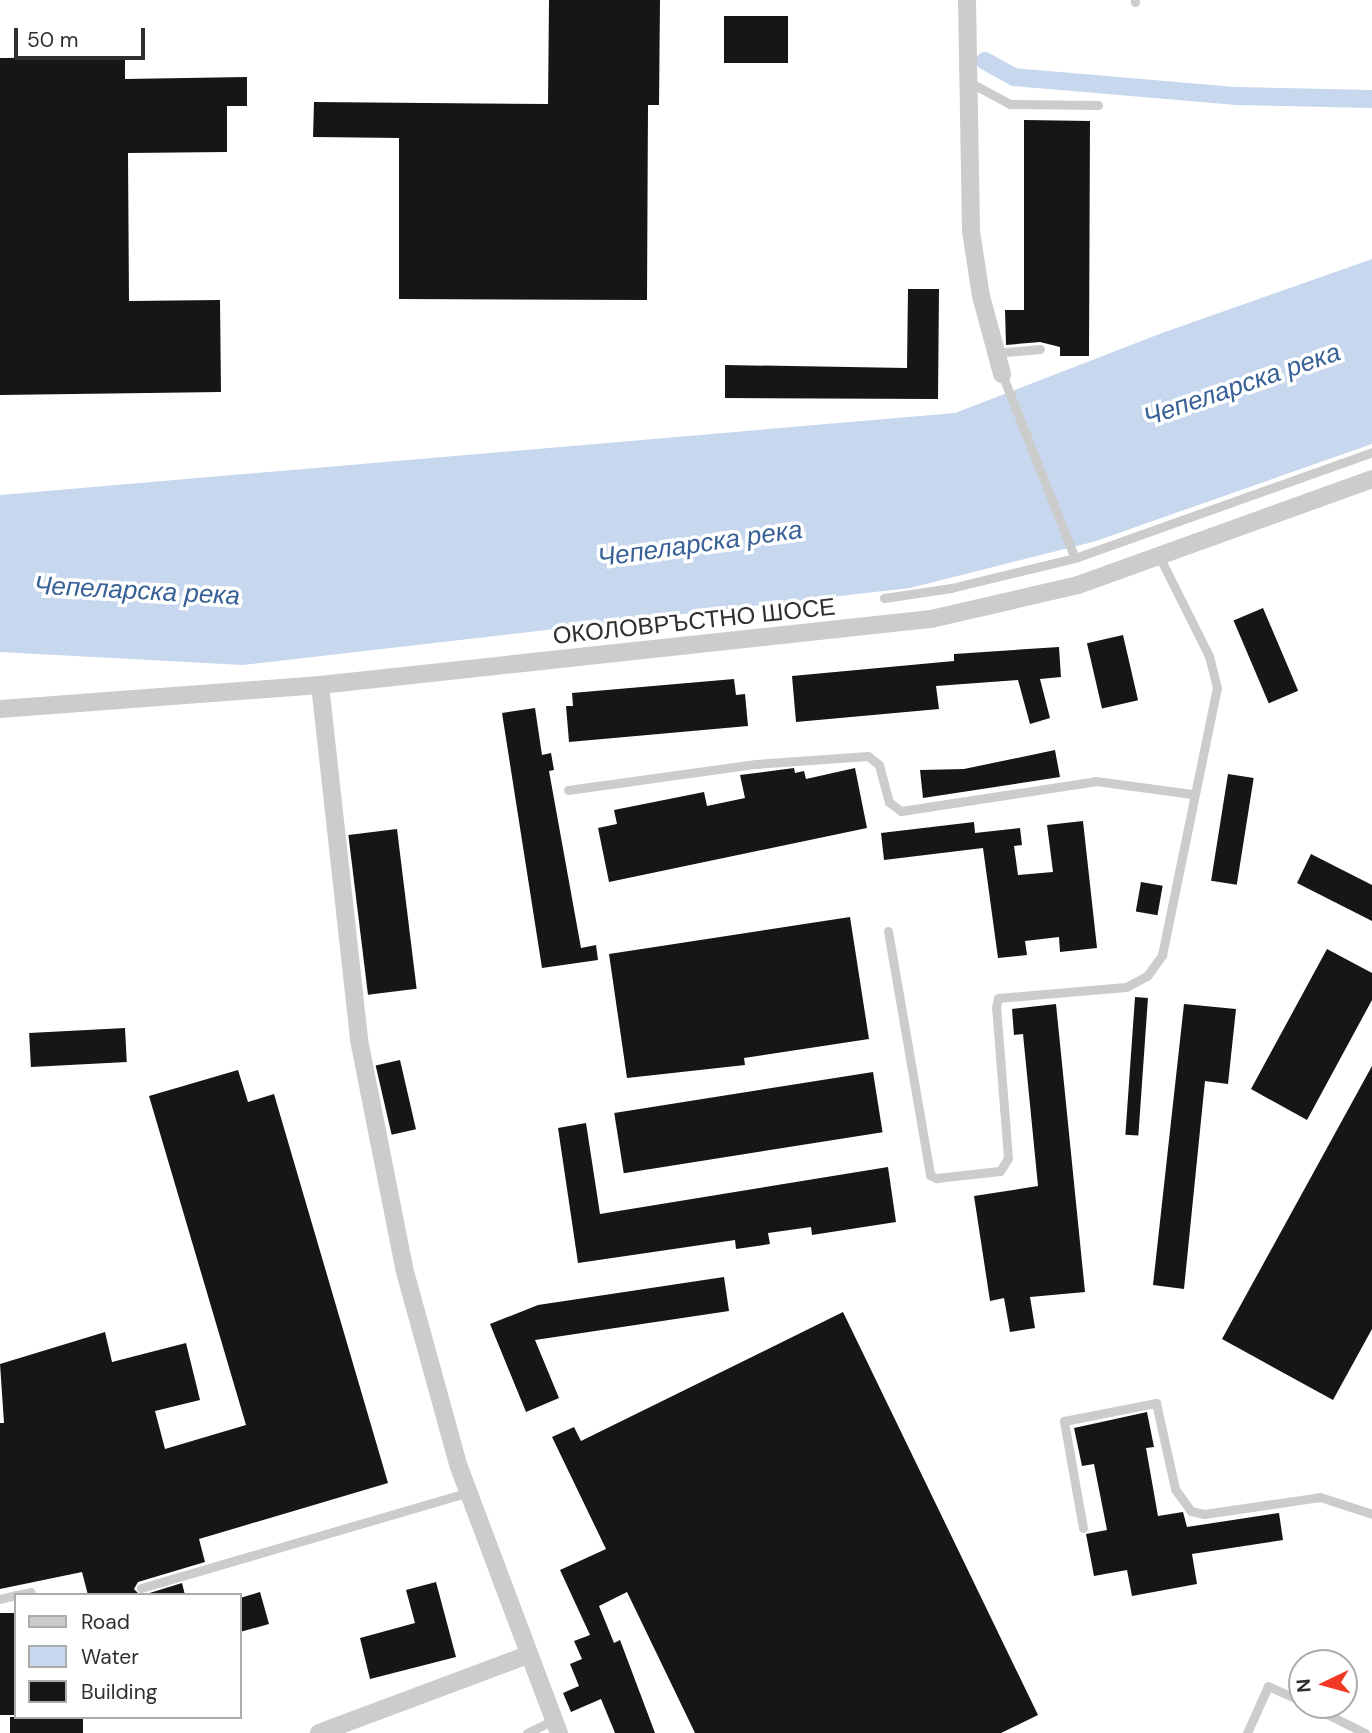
<!DOCTYPE html>
<meta charset="utf-8">
<style>
body{margin:0}
#map{position:relative;width:1372px;height:1733px;overflow:hidden;background:#fff;font-family:"DM Sans",sans-serif}
div>[style]{position:absolute}
[style*='--x']{left:calc(var(--x)*1px);top:calc(var(--y)*1px);width:calc(var(--w)*1px);rotate:calc(var(--a)*1deg)}
.water>*{inset:0;background:#c7d8ee}
.canal>*{height:18px;margin:-9px;padding:0 9px;transform-origin:9px;border-radius:9px;background:#c7d8ee}
.building>*{inset:0;background:#161616;transform-origin:0 0}
.service>*{height:9px;margin:-4.5px;padding:0 4.5px;transform-origin:4.5px;border-radius:4.5px;background:#ccc}
.minor>*{height:18px;margin:-9px;padding:0 9px;transform-origin:9px;border-radius:9px;background:#ccc}
span{translate:-50% -50%;white-space:nowrap;text-align:center;line-height:1.15;-webkit-text-stroke:7px #fff;paint-order:stroke}
.street-label{font-size:24px;color:#2f2f2f}
.water-label{font-size:26px;color:#376197;font-style:italic}
.legend{position:absolute;left:14px;top:1593px;width:228px;height:126px;box-sizing:border-box;background:#fff;border:2px solid #acacac;margin:0;padding:9px 12px;list-style:none;font-size:21px;color:#2f2f2f}
.legend li{display:flex;align-items:center;gap:14px;height:35px}
.legend b{width:35px;border:2px solid #acacac}
.north{position:absolute;left:1288px;top:1649px;width:70px;height:70px;box-sizing:border-box;background:#fff;border:2px solid #acacac;border-radius:50%;rotate:265deg;font-size:19px;font-weight:700;line-height:28px;text-align:center;color:#2f2f2f}
.north::after{content:'';display:block;margin:auto;width:24px;height:32px;background:#f13a26;clip-path:polygon(50% 0,100% 100%,50% 72%,0 100%)}
.scale{position:absolute;left:14px;top:28px;width:131px;height:32px;box-sizing:border-box;border:4px solid #2f2f2f;border-top:0;padding-left:9px;font-size:21px;line-height:24px;white-space:nowrap;color:#2f2f2f;-webkit-text-stroke:5px #fff;paint-order:stroke}
</style>
<div id="map">
<div class="water">
<div style="clip-path:polygon(1372px 259px,1372px 444px,1093px 542px,910px 588px,243px 665px,0 652px,0 495px,955px 413px,1162px 333px)"></div>
</div>
<div class="canal">
<div style="--x:985;--y:61;--w:33;--a:29"></div>
<div style="--x:1014;--y:77;--w:224;--a:4.9"></div>
<div style="--x:1237;--y:96;--w:135;--a:1.3"></div>
</div>
<div class="building">
<div style="clip-path:polygon(549px 0,660px 0,659px 105px,648px 105px,647px 300px,399px 299px,399px 138px,313px 137px,314px 102px,548px 104px)"></div>
<div style="left:724px;top:16px;width:64px;height:47px"></div>
<div style="clip-path:polygon(125px 57px,125px 79px,247px 77px,247px 106px,227px 106px,227px 152px,128px 153px,129px 301px,220px 300px,221px 392px,0 395px,0 58px)"></div>
<div style="clip-path:polygon(1024px 120px,1090px 121px,1089px 356px,1060px 356px,1060px 347px,1040px 342px,1006px 345px,1005px 310px,1024px 310px)"></div>
<div style="clip-path:polygon(908px 289px,939px 289px,938px 399px,725px 398px,725px 365px,907px 368px)"></div>
<div style="left:1263px;top:608px;width:90px;height:32px;rotate:67deg"></div>
<div style="left:1123px;top:635px;width:67px;height:37px;rotate:77deg"></div>
<div style="clip-path:polygon(1059px 647px,1061px 677px,1040px 679px,1050px 718px,1030px 724px,1018px 680px,936px 686px,939px 709px,796px 722px,792px 676px,954px 661px,954px 654px)"></div>
<div style="clip-path:polygon(734px 679px,736px 695px,745px 694px,748px 726px,569px 742px,566px 706px,573px 706px,572px 693px)"></div>
<div style="clip-path:polygon(535px 708px,542px 755px,551px 753px,554px 770px,549px 771px,581px 948px,596px 945px,598px 960px,542px 968px,502px 713px)"></div>
<div style="clip-path:polygon(1055px 750px,1060px 777px,923px 798px,920px 770px,964px 769px)"></div>
<div style="clip-path:polygon(794px 768px,795px 773px,804px 771px,806px 779px,855px 768px,867px 828px,609px 882px,598px 828px,617px 824px,614px 810px,704px 792px,707px 806px,745px 798px,740px 775px)"></div>
<div style="left:1228px;top:774px;width:26px;height:108px;rotate:9deg"></div>
<div style="clip-path:polygon(1083px 821px,1097px 948px,1060px 952px,1059px 937px,1025px 941px,1027px 955px,998px 958px,983px 848px,884px 860px,881px 833px,974px 822px,975px 833px,1020px 828px,1022px 845px,1014px 846px,1018px 875px,1053px 872px,1047px 825px)"></div>
<div style="left:397px;top:829px;width:161px;height:49px;rotate:83deg"></div>
<div style="clip-path:polygon(1311px 854px,1372px 885px,1372px 921px,1297px 883px)"></div>
<div style="left:1141px;top:882px;width:22px;height:30px;rotate:10deg"></div>
<div style="clip-path:polygon(850px 917px,869px 1039px,744px 1058px,745px 1065px,627px 1078px,609px 954px)"></div>
<div style="clip-path:polygon(1327px 949px,1372px 973px,1372px 1000px,1307px 1120px,1251px 1089px)"></div>
<div style="left:1135px;top:997px;width:13px;height:138px;rotate:4deg"></div>
<div style="clip-path:polygon(1056px 1004px,1085px 1292px,1030px 1297px,1035px 1328px,1010px 1332px,1004px 1298px,990px 1301px,974px 1196px,1038px 1186px,1023px 1034px,1014px 1035px,1012px 1009px)"></div>
<div style="clip-path:polygon(1184px 1004px,1236px 1009px,1228px 1084px,1205px 1081px,1184px 1289px,1153px 1285px)"></div>
<div style="left:125px;top:1028px;width:34px;height:96px;rotate:87deg"></div>
<div style="left:400px;top:1060px;width:71px;height:25px;rotate:77deg"></div>
<div style="clip-path:polygon(1372px 1066px,1372px 1329px,1333px 1400px,1222px 1339px)"></div>
<div style="clip-path:polygon(238px 1070px,248px 1102px,274px 1094px,388px 1483px,199px 1539px,205px 1562px,138px 1582px,134px 1589px,140px 1595px,88px 1595px,82px 1572px,0 1589px,0 1423px,4px 1423px,0 1364px,105px 1332px,112px 1362px,186px 1343px,200px 1400px,155px 1411px,165px 1449px,246px 1425px,149px 1096px)"></div>
<div style="left:873px;top:1072px;width:61px;height:262px;rotate:81deg"></div>
<div style="clip-path:polygon(586px 1123px,600px 1214px,888px 1167px,896px 1222px,812px 1235px,811px 1227px,768px 1233px,770px 1244px,736px 1249px,735px 1240px,578px 1263px,558px 1128px)"></div>
<div style="clip-path:polygon(724px 1277px,729px 1311px,535px 1340px,559px 1398px,526px 1412px,490px 1324px,538px 1305px)"></div>
<div style="clip-path:polygon(843px 1312px,1038px 1715px,1001px 1733px,695px 1733px,627px 1592px,599px 1606px,614px 1643px,620px 1640px,655px 1733px,615px 1733px,601px 1699px,571px 1712px,563px 1693px,579px 1686px,570px 1664px,582px 1659px,574px 1641px,590px 1635px,560px 1570px,606px 1549px,552px 1437px,574px 1427px,581px 1441px)"></div>
<div style="clip-path:polygon(1147px 1412px,1154px 1447px,1146px 1448px,1158px 1516px,1183px 1512px,1187px 1527px,1279px 1513px,1283px 1540px,1192px 1554px,1197px 1584px,1132px 1596px,1127px 1570px,1094px 1576px,1086px 1534px,1107px 1530px,1094px 1464px,1082px 1466px,1074px 1428px)"></div>
<div style="clip-path:polygon(436px 1582px,456px 1657px,370px 1679px,360px 1638px,415px 1623px,406px 1590px)"></div>
<div style="clip-path:polygon(182px 1583px,185px 1595px,143px 1595px)"></div>
<div style="clip-path:polygon(260px 1592px,269px 1624px,240px 1632px,240px 1598px)"></div>
<div style="left:16px;top:1613px;width:102px;height:16px;rotate:90deg"></div>
<div style="left:10px;top:1717px;width:73px;height:16px"></div>
</div>
<div class="service">
<div style="--x:1135;--y:2;--w:2;--a:-90"></div>
<div style="--x:969;--y:82;--w:47;--a:28.2"></div>
<div style="--x:1010;--y:104;--w:88;--a:0.7"></div>
<div style="--x:995;--y:353;--w:45;--a:-5.1"></div>
<div style="--x:1002;--y:374;--w:198;--a:68.4"></div>
<div style="--x:884;--y:598;--w:68;--a:-8.5"></div>
<div style="--x:951;--y:588;--w:128;--a:-13.6"></div>
<div style="--x:1075;--y:558;--w:315;--a:-19.6"></div>
<div style="--x:568;--y:790;--w:190;--a:-7.9"></div>
<div style="--x:756;--y:764;--w:112;--a:-4.1"></div>
<div style="--x:868;--y:756;--w:14;--a:39"></div>
<div style="--x:879;--y:765;--w:38;--a:75"></div>
<div style="--x:889;--y:802;--w:15;--a:37"></div>
<div style="--x:901;--y:811;--w:197;--a:-8.7"></div>
<div style="--x:1096;--y:781;--w:97;--a:7.7"></div>
<div style="--x:888;--y:931;--w:248;--a:80.2"></div>
<div style="--x:930;--y:1175;--w:7;--a:27"></div>
<div style="--x:936;--y:1178;--w:64;--a:-6.2"></div>
<div style="--x:1000;--y:1171;--w:15;--a:-58"></div>
<div style="--x:1008;--y:1158;--w:151;--a:-94.5"></div>
<div style="--x:996;--y:1007;--w:9;--a:-77"></div>
<div style="--x:998;--y:998;--w:128;--a:-4.9"></div>
<div style="--x:1126;--y:987;--w:24;--a:-28"></div>
<div style="--x:1147;--y:976;--w:26;--a:-54"></div>
<div style="--x:1162;--y:955;--w:273;--a:-78.4"></div>
<div style="--x:1217;--y:688;--w:33;--a:-104"></div>
<div style="--x:1209;--y:656;--w:112;--a:-116.6"></div>
<div style="--x:1083;--y:1528;--w:109;--a:-100.1"></div>
<div style="--x:1064;--y:1421;--w:94;--a:-11.1"></div>
<div style="--x:1156;--y:1403;--w:88;--a:77.5"></div>
<div style="--x:1175;--y:1489;--w:27;--a:54"></div>
<div style="--x:1191;--y:1511;--w:13;--a:13"></div>
<div style="--x:1204;--y:1514;--w:117;--a:-8.3"></div>
<div style="--x:1320;--y:1497;--w:55;--a:18.1"></div>
<div style="--x:141;--y:1588;--w:342;--a:-16.3"></div>
<div style="--x:17;--y:1595;--w:14;--a:-12"></div>
<div style="--x:0;--y:1599;--w:16;--a:-14"></div>
<div style="--x:1309;--y:1705;--w:63;--a:26.6"></div>
<div style="--x:527;--y:1733;--w:30;--a:-26"></div>
<div style="--x:1247;--y:1733;--w:51;--a:-65.9"></div>
<div style="--x:1268;--y:1686;--w:37;--a:24"></div>
</div>
<div class="minor">
<div style="--x:967;--y:0;--w:231;--a:89"></div>
<div style="--x:971;--y:231;--w:66;--a:81.3"></div>
<div style="--x:981;--y:296;--w:81;--a:74.9"></div>
<div style="--x:320;--y:685;--w:357;--a:83.7"></div>
<div style="--x:359;--y:1040;--w:232;--a:78.8"></div>
<div style="--x:404;--y:1268;--w:206;--a:74.6"></div>
<div style="--x:459;--y:1467;--w:284;--a:69.4"></div>
<div style="--x:0;--y:709;--w:321;--a:-4.3"></div>
<div style="--x:320;--y:685;--w:615;--a:-6.17"></div>
<div style="--x:931;--y:619;--w:151;--a:-13"></div>
<div style="--x:1078;--y:585;--w:313;--a:-19.8"></div>
<div style="--x:319;--y:1733;--w:223;--a:-20.5"></div>
</div>
<div class="street-label">
<span style="left:694px;top:621px;rotate:-6deg">ОКОЛОВРЪСТНО ШОСЕ</span>
</div>
<div class="water-label">
<span style="left:1242px;top:385px;rotate:-19deg">Чепеларска река</span>
<span style="left:700px;top:544px;rotate:-8deg">Чепеларска река</span>
<span style="left:137px;top:591px;rotate:3deg">Чепеларска река</span>
</div>
<ul class="legend">
<li><b style="height:9px;background:#ccc"></b>Road</li>
<li><b style="height:19px;background:#c7d8ee"></b>Water</li>
<li><b style="height:19px;background:#161616"></b>Building</li>
</ul>
<div class="north">N</div>
<div class="scale">50 m</div>
</div>
